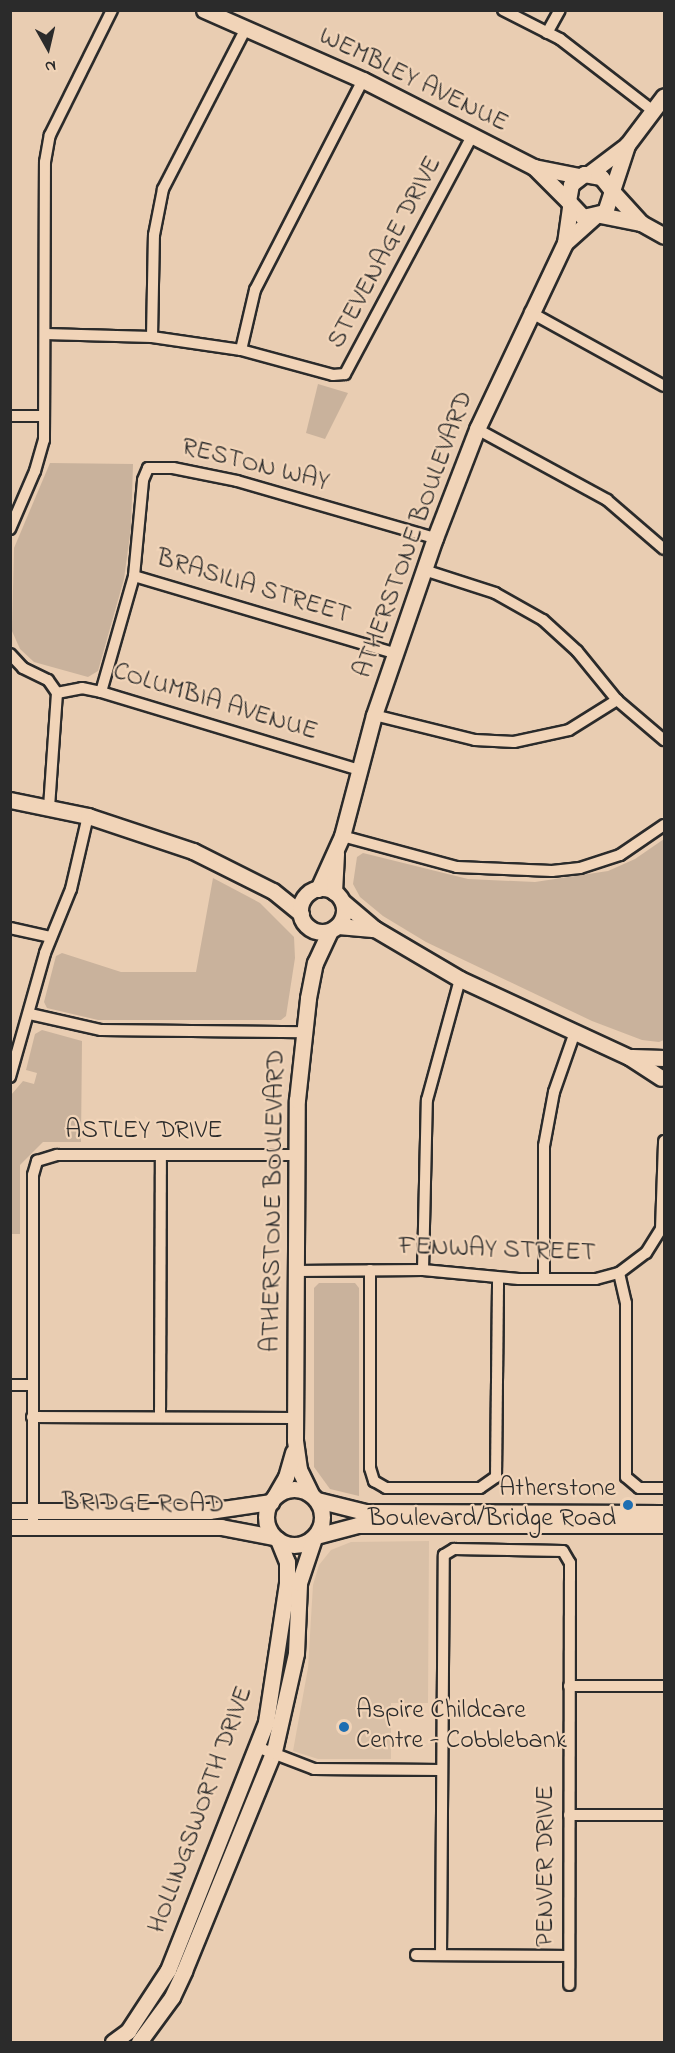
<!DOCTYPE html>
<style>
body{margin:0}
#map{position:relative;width:675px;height:2053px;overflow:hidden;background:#e9cdb2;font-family:"Indie Flower",sans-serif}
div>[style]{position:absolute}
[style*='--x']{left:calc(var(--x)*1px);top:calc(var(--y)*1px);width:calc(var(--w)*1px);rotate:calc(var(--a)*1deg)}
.built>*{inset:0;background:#d9c0a7}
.green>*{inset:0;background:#c9b29c}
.roads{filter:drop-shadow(2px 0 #2b2b2b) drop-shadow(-2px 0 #2b2b2b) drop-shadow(0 2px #2b2b2b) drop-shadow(0 -2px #2b2b2b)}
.street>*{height:10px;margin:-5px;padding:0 5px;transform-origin:5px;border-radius:5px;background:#f1d4b8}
.secondary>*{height:15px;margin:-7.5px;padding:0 7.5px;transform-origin:7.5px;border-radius:7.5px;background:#f1d4b8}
.secondary>.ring{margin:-7.5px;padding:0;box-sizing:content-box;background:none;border:15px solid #f1d4b8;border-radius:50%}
.dots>*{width:16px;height:16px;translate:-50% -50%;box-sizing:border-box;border:3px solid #f1d4b8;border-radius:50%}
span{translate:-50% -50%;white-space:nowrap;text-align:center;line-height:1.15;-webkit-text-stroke:4.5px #f1d4b8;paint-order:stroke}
.street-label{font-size:26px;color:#2b2b2b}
.poi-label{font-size:26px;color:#2b2b2b}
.right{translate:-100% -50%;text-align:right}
.left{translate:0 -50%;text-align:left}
.frame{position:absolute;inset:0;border:12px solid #2b2b2b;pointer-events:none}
.north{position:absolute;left:18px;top:18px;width:60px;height:60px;-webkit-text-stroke:4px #f1d4b8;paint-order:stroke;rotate:172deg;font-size:16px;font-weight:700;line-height:24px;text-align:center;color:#2b2b2b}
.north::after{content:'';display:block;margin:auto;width:21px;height:27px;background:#2b2b2b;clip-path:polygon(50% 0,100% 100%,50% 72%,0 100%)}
</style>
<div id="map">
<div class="built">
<div style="clip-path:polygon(429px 1541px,428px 1703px,391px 1703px,391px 1759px,318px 1759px,293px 1751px,308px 1668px,313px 1585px,319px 1565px,331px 1550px,351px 1542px)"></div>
</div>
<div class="green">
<div style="clip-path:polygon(318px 384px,348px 393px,325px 439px,306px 433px)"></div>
<div style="clip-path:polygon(50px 463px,133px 464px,131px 528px,124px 579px,98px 671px,88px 677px,34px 662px,20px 649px,12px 631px,14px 548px)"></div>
<div style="clip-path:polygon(664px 839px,664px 1040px,659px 1042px,642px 1040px,592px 1021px,426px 942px,383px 916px,360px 897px,353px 884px,357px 857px,363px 853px,468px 879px,535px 882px,608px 871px,635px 859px)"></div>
<div style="clip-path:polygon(213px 878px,260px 903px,294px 937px,295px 958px,286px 1016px,281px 1020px,98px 1020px,47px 1008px,44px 1002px,56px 956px,62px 953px,121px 972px,196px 972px)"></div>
<div style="clip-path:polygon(42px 1030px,82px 1041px,81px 1142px,43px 1142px,20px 1165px,20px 1234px,12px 1234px,11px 1242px,11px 1095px,23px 1081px,34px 1084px,37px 1073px,26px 1070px,35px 1034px)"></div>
<div style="clip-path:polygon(319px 1283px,355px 1283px,359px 1288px,359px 1496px,330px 1489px,314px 1467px,314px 1288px)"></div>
</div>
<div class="roads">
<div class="street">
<div style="--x:503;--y:10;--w:64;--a:27"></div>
<div style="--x:560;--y:39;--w:118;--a:37.7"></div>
<div style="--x:547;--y:33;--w:26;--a:-61"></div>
<div style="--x:530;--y:312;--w:153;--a:28.9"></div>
<div style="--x:45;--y:334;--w:107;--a:1.6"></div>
<div style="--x:152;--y:337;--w:90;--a:8.3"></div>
<div style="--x:241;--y:350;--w:95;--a:15.2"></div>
<div style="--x:333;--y:375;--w:12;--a:-5"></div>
<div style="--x:345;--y:374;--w:270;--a:-61.9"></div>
<div style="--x:152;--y:337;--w:102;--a:-88.9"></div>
<div style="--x:154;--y:235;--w:47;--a:-78.9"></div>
<div style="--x:163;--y:189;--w:181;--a:-62.7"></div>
<div style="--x:241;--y:350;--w:62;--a:-76.9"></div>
<div style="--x:255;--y:290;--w:236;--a:-62.8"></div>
<div style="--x:10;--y:416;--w:34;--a:0"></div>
<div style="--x:477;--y:429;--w:148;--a:28.6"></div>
<div style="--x:607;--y:500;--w:75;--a:40.7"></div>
<div style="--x:10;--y:529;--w:63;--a:-66.7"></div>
<div style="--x:35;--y:471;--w:32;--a:-74"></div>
<div style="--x:44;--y:440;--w:278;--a:-89.8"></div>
<div style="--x:45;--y:162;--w:27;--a:-80"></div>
<div style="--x:50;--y:135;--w:140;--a:-63.6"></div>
<div style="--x:424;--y:570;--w:75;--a:17.9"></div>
<div style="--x:495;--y:593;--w:55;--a:29.4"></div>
<div style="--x:543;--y:620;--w:46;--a:42.4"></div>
<div style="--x:577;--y:651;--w:63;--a:50.8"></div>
<div style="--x:617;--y:700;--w:62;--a:40.4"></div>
<div style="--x:134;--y:576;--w:271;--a:16.5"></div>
<div style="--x:10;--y:654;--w:19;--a:47"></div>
<div style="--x:23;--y:668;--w:28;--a:26"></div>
<div style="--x:48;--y:680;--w:16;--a:55"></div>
<div style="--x:57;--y:693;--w:114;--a:94"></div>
<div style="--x:101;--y:692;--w:121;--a:-74.1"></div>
<div style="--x:134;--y:576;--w:96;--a:-84.6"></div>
<div style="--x:143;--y:480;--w:13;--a:-67"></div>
<div style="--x:148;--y:468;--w:25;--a:0"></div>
<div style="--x:173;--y:468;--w:65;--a:11.5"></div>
<div style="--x:237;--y:481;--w:206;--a:16.1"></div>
<div style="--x:57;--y:693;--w:25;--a:-11"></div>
<div style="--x:82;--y:688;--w:19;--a:12"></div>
<div style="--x:101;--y:692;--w:270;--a:16.8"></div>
<div style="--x:374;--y:715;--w:104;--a:13.9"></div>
<div style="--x:475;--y:740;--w:39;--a:3"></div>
<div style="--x:514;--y:742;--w:56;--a:-12.3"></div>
<div style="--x:569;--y:730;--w:57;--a:-32"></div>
<div style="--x:342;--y:836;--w:119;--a:15.1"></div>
<div style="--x:457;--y:867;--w:95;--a:2.4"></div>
<div style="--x:552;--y:871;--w:28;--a:-6"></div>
<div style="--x:580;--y:868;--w:42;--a:-18"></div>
<div style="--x:620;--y:855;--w:53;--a:-34.3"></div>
<div style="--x:10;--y:928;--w:42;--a:12.4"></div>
<div style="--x:30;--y:1014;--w:73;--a:12.7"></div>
<div style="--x:101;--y:1030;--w:203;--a:0.6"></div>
<div style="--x:10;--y:1077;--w:129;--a:-74.2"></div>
<div style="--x:45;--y:953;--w:69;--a:-67.9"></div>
<div style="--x:71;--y:889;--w:75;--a:-76.9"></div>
<div style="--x:370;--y:1270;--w:198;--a:90"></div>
<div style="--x:370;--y:1468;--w:14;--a:73"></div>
<div style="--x:374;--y:1481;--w:14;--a:30"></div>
<div style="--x:386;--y:1488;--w:94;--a:0"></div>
<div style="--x:480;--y:1488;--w:19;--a:-35"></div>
<div style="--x:496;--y:1477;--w:198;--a:-89.4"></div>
<div style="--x:423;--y:1270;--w:170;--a:-88.7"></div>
<div style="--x:427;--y:1100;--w:125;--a:-74.7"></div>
<div style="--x:295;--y:1271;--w:128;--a:-0.4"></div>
<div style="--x:423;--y:1270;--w:96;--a:5.4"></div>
<div style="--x:519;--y:1279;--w:77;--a:0"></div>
<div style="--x:596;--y:1279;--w:24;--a:-15"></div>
<div style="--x:619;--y:1273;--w:34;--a:-37"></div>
<div style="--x:646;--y:1253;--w:28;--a:-58"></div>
<div style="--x:661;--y:1229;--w:88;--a:-88"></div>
<div style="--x:619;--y:1273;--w:31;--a:77"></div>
<div style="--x:626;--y:1303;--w:174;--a:90"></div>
<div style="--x:626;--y:1477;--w:17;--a:40"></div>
<div style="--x:639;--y:1488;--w:25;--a:0"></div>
<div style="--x:544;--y:1279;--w:133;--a:-90"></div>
<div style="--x:544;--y:1146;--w:55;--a:-79.5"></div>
<div style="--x:554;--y:1092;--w:60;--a:-70.7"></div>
<div style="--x:10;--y:1385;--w:23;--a:0"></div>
<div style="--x:32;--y:1417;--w:263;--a:0.2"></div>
<div style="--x:160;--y:1417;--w:262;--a:-89.8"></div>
<div style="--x:33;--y:1527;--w:352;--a:-90"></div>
<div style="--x:33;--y:1175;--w:15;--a:-74"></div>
<div style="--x:37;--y:1161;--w:21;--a:-17"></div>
<div style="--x:57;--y:1155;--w:238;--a:0"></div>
<div style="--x:569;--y:1686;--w:95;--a:0"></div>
<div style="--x:257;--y:1747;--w:61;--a:21.1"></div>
<div style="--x:314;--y:1769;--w:127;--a:0.5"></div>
<div style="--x:569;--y:1815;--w:95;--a:0"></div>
<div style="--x:416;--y:1955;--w:153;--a:0.4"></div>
<div style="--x:441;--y:1955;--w:400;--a:-89.6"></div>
<div style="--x:444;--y:1555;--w:12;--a:-31"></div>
<div style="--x:454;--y:1549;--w:109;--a:1.1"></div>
<div style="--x:563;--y:1551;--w:14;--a:60"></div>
<div style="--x:570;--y:1563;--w:422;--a:90.1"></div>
</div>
<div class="secondary">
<div style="--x:204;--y:10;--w:174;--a:23.8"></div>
<div style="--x:363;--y:80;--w:192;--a:27"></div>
<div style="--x:534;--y:167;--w:46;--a:11.3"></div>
<div style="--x:534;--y:167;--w:48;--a:45"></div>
<div style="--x:590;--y:173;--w:46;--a:-37.1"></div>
<div style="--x:610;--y:188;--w:14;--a:-129"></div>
<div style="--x:601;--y:177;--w:17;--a:-170"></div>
<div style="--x:584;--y:174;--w:16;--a:142"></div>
<div style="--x:571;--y:184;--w:17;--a:100"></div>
<div style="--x:568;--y:201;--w:22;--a:47"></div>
<div style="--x:583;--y:217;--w:23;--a:-13"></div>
<div style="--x:605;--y:212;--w:71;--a:-71.8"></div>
<div style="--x:627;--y:145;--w:61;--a:-52.9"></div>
<div style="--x:611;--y:190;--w:45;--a:47.7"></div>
<div style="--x:600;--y:215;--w:42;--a:11"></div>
<div style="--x:641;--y:223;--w:26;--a:29"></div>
<div style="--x:565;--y:243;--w:39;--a:-42"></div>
<div style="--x:10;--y:800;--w:80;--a:11.6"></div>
<div style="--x:88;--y:816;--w:111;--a:18.4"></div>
<div style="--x:193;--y:851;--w:89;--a:26.6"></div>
<div style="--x:273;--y:891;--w:36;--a:39"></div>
<div class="ring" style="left:300px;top:888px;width:29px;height:29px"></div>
<div style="--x:318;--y:889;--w:58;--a:-65.6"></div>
<div style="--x:342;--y:836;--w:125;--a:-75.2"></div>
<div style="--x:374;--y:715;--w:187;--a:-71"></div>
<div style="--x:435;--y:538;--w:117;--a:-68.9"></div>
<div style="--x:477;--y:429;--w:206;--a:-64.7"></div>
<div style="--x:565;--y:243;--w:37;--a:-82"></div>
<div style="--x:334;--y:892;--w:39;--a:-87"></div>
<div style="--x:343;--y:902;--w:42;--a:40.2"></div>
<div style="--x:375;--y:929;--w:99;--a:30.5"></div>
<div style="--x:460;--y:979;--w:186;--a:24.8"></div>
<div style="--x:629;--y:1057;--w:38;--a:33"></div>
<div style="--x:338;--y:926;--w:37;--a:5"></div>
<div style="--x:632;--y:1057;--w:32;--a:2"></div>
<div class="ring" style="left:266px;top:1489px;width:41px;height:41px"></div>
<div style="--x:311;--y:1494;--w:28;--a:-116"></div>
<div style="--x:299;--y:1469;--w:29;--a:-98"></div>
<div style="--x:295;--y:1440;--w:340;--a:-89.7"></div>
<div style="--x:297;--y:1100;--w:103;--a:-83.8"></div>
<div style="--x:308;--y:998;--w:36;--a:-79"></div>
<div style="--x:315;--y:963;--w:35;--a:-65"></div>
<div style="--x:275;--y:1496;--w:22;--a:-60"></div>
<div style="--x:286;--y:1477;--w:26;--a:-74"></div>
<div style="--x:317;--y:1500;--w:49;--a:14"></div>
<div style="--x:365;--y:1512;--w:299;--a:0.2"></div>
<div style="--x:10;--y:1511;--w:199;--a:0"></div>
<div style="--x:209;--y:1511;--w:63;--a:-8.3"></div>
<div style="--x:10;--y:1527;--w:211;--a:0"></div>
<div style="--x:221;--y:1527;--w:54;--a:10.7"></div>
<div style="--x:316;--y:1536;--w:43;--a:-14.7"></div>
<div style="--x:358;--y:1525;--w:306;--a:0"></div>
<div style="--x:113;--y:2042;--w:19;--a:-36"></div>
<div style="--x:128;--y:2031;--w:73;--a:-56.7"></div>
<div style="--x:168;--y:1970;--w:267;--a:-68.4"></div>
<div style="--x:266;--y:1722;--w:141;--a:-81.4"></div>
<div style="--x:287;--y:1583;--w:21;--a:-90"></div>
<div style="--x:287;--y:1562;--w:24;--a:-112"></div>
<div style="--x:139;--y:2042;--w:56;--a:-53.7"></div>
<div style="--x:172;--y:1997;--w:29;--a:-65"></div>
<div style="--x:184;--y:1971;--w:238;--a:-67.8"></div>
<div style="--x:274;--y:1751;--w:100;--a:-77.3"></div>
<div style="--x:296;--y:1653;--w:70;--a:-87.5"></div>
<div style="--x:299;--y:1583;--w:47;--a:-71.6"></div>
</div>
</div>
<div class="dots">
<div style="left:628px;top:1505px;background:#1f6fb2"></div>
<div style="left:344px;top:1727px;background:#1f6fb2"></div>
</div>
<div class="street-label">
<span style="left:413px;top:81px;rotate:26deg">WEMBLEY AVENUE</span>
<span style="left:386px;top:253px;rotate:-62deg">STEVENAGE DRIVE</span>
<span style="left:255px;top:466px;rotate:14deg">RESTON WAY</span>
<span style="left:415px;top:535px;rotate:-70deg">ATHERSTONE BOULEVARD</span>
<span style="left:253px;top:588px;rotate:17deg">BRASILIA STREET</span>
<span style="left:215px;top:703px;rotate:17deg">COLUMBIA AVENUE</span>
<span style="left:144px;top:1132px">ASTLEY DRIVE</span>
<span style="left:275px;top:1201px;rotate:-89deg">ATHERSTONE BOULEVARD</span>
<span style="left:497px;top:1251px;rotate:2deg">FENWAY STREET</span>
<span style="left:143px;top:1505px;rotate:1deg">BRIDGE ROAD</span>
<span style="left:202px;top:1810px;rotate:-70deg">HOLLINGSWORTH DRIVE</span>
<span style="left:547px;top:1866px;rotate:-90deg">PENVER DRIVE</span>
</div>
<div class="poi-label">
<span class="right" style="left:616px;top:1505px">Atherstone<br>Boulevard/Bridge Road</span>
<span class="left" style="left:356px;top:1727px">Aspire Childcare<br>Centre - Cobblebank</span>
</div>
<div class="frame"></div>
<div class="north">N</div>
</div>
